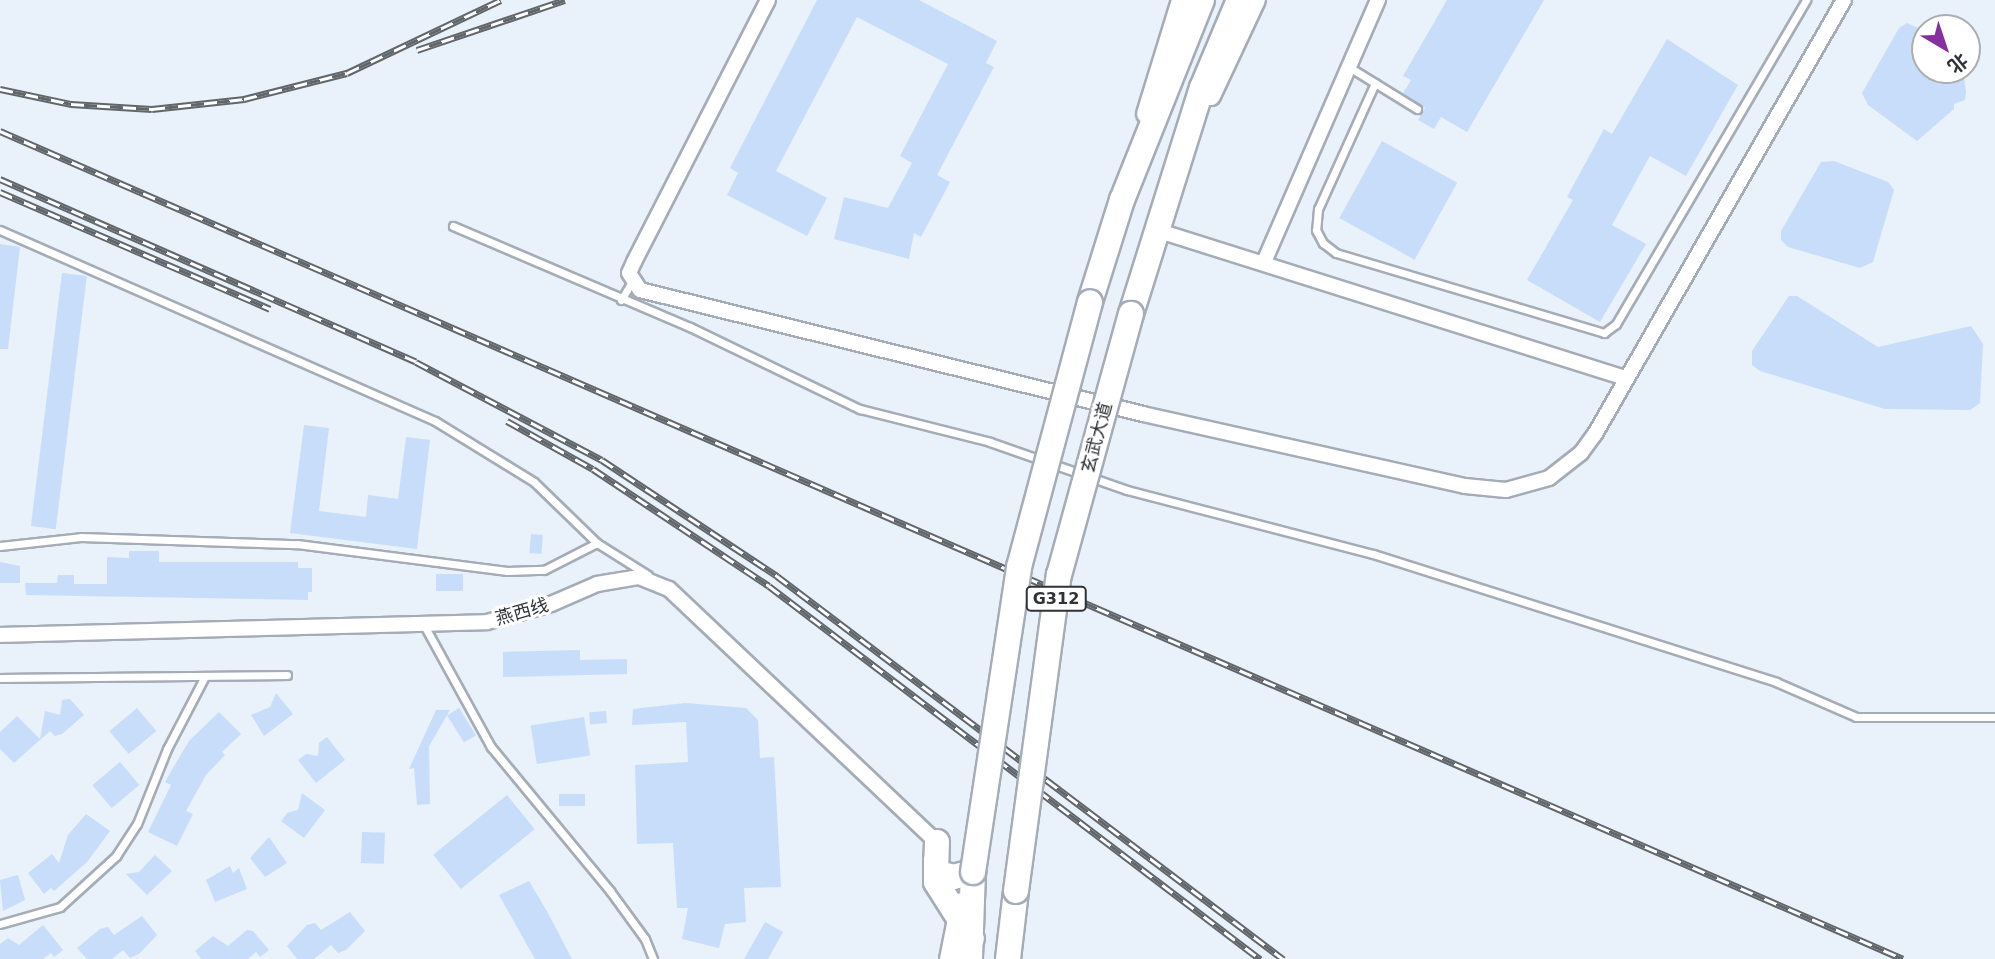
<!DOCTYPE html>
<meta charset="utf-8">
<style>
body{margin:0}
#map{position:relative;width:1995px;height:959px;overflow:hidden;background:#e9f1fb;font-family:"DejaVu Sans","Noto Sans SC",sans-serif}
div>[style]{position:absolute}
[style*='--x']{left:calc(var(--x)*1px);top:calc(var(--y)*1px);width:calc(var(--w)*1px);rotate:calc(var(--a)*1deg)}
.building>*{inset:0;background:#c8ddf9;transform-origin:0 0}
.roads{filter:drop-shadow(2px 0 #a5acb6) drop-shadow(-2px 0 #a5acb6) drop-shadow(0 2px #a5acb6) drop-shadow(0 -2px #a5acb6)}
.service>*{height:7px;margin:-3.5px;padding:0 3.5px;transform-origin:3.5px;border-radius:3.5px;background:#fff}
.minor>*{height:14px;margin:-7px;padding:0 7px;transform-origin:7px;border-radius:7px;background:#fff}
.tertiary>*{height:18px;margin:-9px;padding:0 9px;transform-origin:9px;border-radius:9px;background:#fff}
.primary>*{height:23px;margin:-11.5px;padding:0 11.5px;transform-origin:11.5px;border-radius:11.5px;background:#fff}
.trunk>*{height:24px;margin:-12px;padding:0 12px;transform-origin:12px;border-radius:12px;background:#fff}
.rail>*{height:7px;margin-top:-3.5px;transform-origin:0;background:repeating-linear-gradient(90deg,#fff 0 13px,#61666b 0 26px);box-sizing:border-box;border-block:2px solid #61666b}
.bridges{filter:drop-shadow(2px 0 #a5acb6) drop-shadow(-2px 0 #a5acb6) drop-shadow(0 2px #a5acb6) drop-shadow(0 -2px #a5acb6)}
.trunk-bridge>*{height:24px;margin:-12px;padding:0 12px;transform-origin:12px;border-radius:12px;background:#fff}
span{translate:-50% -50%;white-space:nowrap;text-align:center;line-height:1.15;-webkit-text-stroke:6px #fff;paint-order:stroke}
.shield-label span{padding:2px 5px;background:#fff;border:2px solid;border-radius:5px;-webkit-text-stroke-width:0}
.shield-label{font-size:16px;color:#2f3236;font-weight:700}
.street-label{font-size:18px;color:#2f3236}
.north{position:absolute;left:1911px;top:14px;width:70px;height:70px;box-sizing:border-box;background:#fff;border:2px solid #acadaf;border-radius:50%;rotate:141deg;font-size:19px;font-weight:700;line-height:28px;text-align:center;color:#2f3236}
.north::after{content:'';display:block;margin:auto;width:24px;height:32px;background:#85309e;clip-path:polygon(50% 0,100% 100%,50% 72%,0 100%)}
</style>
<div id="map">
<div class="building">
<div style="clip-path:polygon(817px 0,919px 0,997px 41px,986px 63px,994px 67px,937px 175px,950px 182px,921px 237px,914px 233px,909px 259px,834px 239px,844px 197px,888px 208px,912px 163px,900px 156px,948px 64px,857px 17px,776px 171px,827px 198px,807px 236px,727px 195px,738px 173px,730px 168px)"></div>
<div style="clip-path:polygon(1447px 0,1544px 0,1467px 132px,1441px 117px,1434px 129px,1418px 120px,1425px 108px,1403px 93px,1411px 80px,1403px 76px)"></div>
<div style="clip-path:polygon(1907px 23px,1925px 31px,1925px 70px,1963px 70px,1966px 92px,1965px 100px,1954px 104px,1954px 109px,1917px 141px,1868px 105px,1862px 93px,1899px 28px)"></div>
<div style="clip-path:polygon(1667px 39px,1738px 85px,1686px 176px,1650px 156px,1612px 225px,1646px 244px,1600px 322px,1527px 280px,1573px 200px,1567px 197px,1604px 129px,1612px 134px)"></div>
<div style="left:1382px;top:141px;width:86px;height:88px;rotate:29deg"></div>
<div style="clip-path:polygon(1834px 161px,1888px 182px,1894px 190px,1873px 262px,1860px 268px,1788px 247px,1781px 240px,1781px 231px,1821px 162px)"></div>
<div style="clip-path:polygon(0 244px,20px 247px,8px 349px,0 349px)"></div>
<div style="left:62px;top:273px;width:25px;height:255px;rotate:7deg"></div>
<div style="clip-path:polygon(1789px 296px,1797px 296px,1878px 347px,1971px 326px,1983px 344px,1980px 403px,1970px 410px,1885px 409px,1760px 371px,1752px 365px,1752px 351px)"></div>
<div style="clip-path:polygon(304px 425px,329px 428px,319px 511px,366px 517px,368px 495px,398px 499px,406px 437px,430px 440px,417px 549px,290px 533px)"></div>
<div style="left:531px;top:534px;width:12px;height:19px;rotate:5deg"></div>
<div style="clip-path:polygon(129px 551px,159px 551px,159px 562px,298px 562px,298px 568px,312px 568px,312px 592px,308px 592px,308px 600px,26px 595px,25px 583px,57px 583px,58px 575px,74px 575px,74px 584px,107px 584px,107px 557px,129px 558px)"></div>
<div style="clip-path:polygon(0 562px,20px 566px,20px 583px,0 583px)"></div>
<div style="left:436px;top:574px;width:27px;height:17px"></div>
<div style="clip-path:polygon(580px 650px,580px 660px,627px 659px,627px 674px,503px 677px,503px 652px)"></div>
<div style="clip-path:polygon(276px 693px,293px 714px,264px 736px,251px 715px,270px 707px)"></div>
<div style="clip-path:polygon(70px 699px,84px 715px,62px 734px,55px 736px,50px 731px,14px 763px,0 749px,0 732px,17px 716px,40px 739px,45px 711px,60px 715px,62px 700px)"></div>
<div style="clip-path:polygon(685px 703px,746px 708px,758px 720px,760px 758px,774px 757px,781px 887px,744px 888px,746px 922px,725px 924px,719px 948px,682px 939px,688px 908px,677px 908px,673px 843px,637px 844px,635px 765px,688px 762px,686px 722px,632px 725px,633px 709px)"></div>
<div style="left:137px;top:708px;width:30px;height:36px;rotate:50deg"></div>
<div style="left:459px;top:708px;width:32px;height:14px;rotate:58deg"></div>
<div style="clip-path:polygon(436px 710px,450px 710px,429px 746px,430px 804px,417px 805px,414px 768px,409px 769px)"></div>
<div style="left:606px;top:711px;width:12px;height:17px;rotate:85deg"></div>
<div style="clip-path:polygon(219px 712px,241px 734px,222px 752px,225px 755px,206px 775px,186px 811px,193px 814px,177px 846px,148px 832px,171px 785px,165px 782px,173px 768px,189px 741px)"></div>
<div style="left:584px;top:717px;width:39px;height:54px;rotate:81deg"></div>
<div style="clip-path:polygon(327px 737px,345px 760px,316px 783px,298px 760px,306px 754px,318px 756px,319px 743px)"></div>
<div style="left:120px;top:762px;width:30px;height:36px;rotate:50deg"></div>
<div style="clip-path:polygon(302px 793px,325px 810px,304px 838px,281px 821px,287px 813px,298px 810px)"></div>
<div style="left:559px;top:794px;width:26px;height:12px"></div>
<div style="left:507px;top:795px;width:44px;height:95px;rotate:51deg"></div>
<div style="clip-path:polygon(86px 814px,110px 831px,87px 862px,54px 891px,51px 888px,44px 894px,28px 873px,52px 854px,59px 863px,68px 835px)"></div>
<div style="left:362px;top:832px;width:23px;height:31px;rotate:2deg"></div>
<div style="clip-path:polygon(269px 837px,287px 863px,265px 877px,250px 858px)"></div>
<div style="clip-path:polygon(155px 855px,172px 871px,147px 895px,126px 874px,139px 872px)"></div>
<div style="clip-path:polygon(230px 866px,233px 873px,239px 868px,247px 889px,215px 902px,206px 880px)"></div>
<div style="clip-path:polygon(18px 875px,25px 900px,3px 911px,0 880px)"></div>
<div style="clip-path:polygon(529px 881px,548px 913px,572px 959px,535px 959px,499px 895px)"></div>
<div style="clip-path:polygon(350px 912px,365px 931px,346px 950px,338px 953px,331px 945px,314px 959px,297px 959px,287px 946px,307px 925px,315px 923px,321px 930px)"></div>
<div style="clip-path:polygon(142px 916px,157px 935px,139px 954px,130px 958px,123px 950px,112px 959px,87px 959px,77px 948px,100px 929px,108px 927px,114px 935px)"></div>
<div style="clip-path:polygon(765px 922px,783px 932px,768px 959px,744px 959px)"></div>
<div style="clip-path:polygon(43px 925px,63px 950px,54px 957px,51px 953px,43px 959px,0 959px,0 944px,8px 938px,19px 945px)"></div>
<div style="clip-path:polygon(247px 930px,253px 931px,269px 950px,260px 957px,256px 952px,248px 959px,201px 959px,195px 951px,213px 936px,228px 946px)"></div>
</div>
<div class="roads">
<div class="service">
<div style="--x:1349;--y:67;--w:80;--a:31.7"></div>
<div style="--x:1375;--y:83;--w:138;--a:114.3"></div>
<div style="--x:1318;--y:209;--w:21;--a:95"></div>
<div style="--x:1316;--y:230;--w:15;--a:62"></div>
<div style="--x:1323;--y:243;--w:16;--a:38"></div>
<div style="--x:1336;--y:253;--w:280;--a:16.6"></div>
<div style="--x:1604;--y:333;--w:15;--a:-37"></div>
<div style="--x:1616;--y:324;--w:376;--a:-59.6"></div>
<div style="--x:453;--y:226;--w:258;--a:23.1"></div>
<div style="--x:690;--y:327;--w:189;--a:25.8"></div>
<div style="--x:860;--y:409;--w:134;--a:14.2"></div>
<div style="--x:990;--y:442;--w:145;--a:19.3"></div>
<div style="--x:1127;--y:490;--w:254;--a:14.6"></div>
<div style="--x:1373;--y:554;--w:423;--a:17.6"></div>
<div style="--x:1776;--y:682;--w:87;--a:23.6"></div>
<div style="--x:1856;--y:717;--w:139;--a:0"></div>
<div style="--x:0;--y:230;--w:475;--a:23.7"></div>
<div style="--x:435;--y:421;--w:116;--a:31.6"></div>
<div style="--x:534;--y:482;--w:88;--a:44.1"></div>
<div style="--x:597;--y:543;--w:60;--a:32.1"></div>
<div style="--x:621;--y:300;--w:21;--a:-59"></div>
<div style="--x:0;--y:546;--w:81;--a:-6.3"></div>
<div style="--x:81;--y:537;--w:216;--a:1.9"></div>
<div style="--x:297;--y:544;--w:212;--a:7.3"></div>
<div style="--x:507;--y:571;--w:37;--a:-2"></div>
<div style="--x:544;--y:570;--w:59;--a:-27"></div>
<div style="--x:425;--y:627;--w:137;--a:61.2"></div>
<div style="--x:491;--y:747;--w:187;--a:50.4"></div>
<div style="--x:610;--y:891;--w:59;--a:53.9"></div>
<div style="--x:645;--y:939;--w:22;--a:68"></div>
<div style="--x:0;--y:678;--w:287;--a:-0.6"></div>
<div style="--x:0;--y:924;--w:62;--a:-15.8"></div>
<div style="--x:60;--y:907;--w:76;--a:-42.3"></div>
<div style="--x:116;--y:856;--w:38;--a:-57"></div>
<div style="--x:137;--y:824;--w:81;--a:-68.2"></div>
<div style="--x:167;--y:749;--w:82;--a:-62.5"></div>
</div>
<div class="minor">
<div style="--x:768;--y:0;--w:294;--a:117.1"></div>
<div style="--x:634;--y:262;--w:12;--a:114"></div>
<div style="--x:629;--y:273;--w:20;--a:57"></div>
<div style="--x:640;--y:290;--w:518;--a:13.85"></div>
<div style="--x:1143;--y:414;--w:330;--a:12.6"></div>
<div style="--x:1465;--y:486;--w:41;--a:5.6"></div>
<div style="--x:1506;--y:490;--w:45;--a:-15.6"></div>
<div style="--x:1549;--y:478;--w:41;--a:-38"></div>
<div style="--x:1581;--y:453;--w:24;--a:-54"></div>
<div style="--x:1595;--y:434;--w:500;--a:-60.16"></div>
<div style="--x:1156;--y:230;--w:492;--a:17.5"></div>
<div style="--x:1264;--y:262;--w:286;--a:-66.5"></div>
<div style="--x:0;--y:635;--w:487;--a:-1.5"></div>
<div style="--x:487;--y:622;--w:66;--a:-15.7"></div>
<div style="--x:551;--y:604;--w:50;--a:-23.5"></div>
<div style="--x:597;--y:584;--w:43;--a:-9.5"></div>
<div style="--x:639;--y:577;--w:32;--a:22"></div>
<div style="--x:669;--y:589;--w:369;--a:43.4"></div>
</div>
<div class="tertiary">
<div style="--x:1211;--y:96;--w:106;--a:-64.9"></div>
<div style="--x:1146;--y:114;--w:119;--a:-72.9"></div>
</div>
<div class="primary">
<div style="--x:951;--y:959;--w:56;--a:-78.7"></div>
</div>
<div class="trunk">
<div style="--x:1090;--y:302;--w:107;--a:-72.6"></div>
<div style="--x:1122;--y:200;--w:215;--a:-68.2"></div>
<div style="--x:1131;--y:314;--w:237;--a:-72.6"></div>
<div style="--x:1202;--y:88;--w:95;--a:-67.2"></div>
<div style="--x:937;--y:842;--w:30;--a:92"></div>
<div style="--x:936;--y:872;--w:18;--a:16"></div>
<div style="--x:953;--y:877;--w:21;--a:-14"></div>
<div style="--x:973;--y:872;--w:87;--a:92"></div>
<div style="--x:936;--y:860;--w:22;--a:90"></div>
<div style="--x:936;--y:882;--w:67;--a:57.7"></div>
<div style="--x:1008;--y:959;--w:68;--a:-83.3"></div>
</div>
</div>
<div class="rail">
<div style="--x:417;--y:50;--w:156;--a:-18.7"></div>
<div style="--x:0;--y:89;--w:73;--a:11.9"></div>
<div style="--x:71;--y:104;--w:81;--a:3.5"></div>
<div style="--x:152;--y:109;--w:93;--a:-6.2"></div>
<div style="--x:244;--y:99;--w:106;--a:-14.2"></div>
<div style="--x:347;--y:73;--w:170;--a:-25.4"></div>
<div style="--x:0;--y:131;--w:2075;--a:23.51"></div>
<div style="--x:0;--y:179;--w:454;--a:23.7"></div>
<div style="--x:416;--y:362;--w:210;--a:27.8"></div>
<div style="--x:602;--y:460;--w:210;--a:33.5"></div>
<div style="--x:777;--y:576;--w:635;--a:37.12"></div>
<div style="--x:0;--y:192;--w:294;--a:23.4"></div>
<div style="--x:507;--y:421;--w:98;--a:29.2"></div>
<div style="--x:593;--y:469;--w:211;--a:33.6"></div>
<div style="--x:769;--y:586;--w:617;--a:37.22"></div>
</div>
<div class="bridges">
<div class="trunk-bridge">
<div style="--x:973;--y:872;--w:308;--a:-81.4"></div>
<div style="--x:1019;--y:567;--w:274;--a:-75"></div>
<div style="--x:1016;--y:891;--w:319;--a:-82.3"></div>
<div style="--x:1059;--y:575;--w:271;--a:-74.6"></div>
</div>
</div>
<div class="shield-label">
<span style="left:1056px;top:599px">G312</span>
</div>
<div class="street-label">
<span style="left:1097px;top:438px;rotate:-75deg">玄武大道</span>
<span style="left:522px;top:612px;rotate:-16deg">燕西线</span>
</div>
<div class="north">北</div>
</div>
